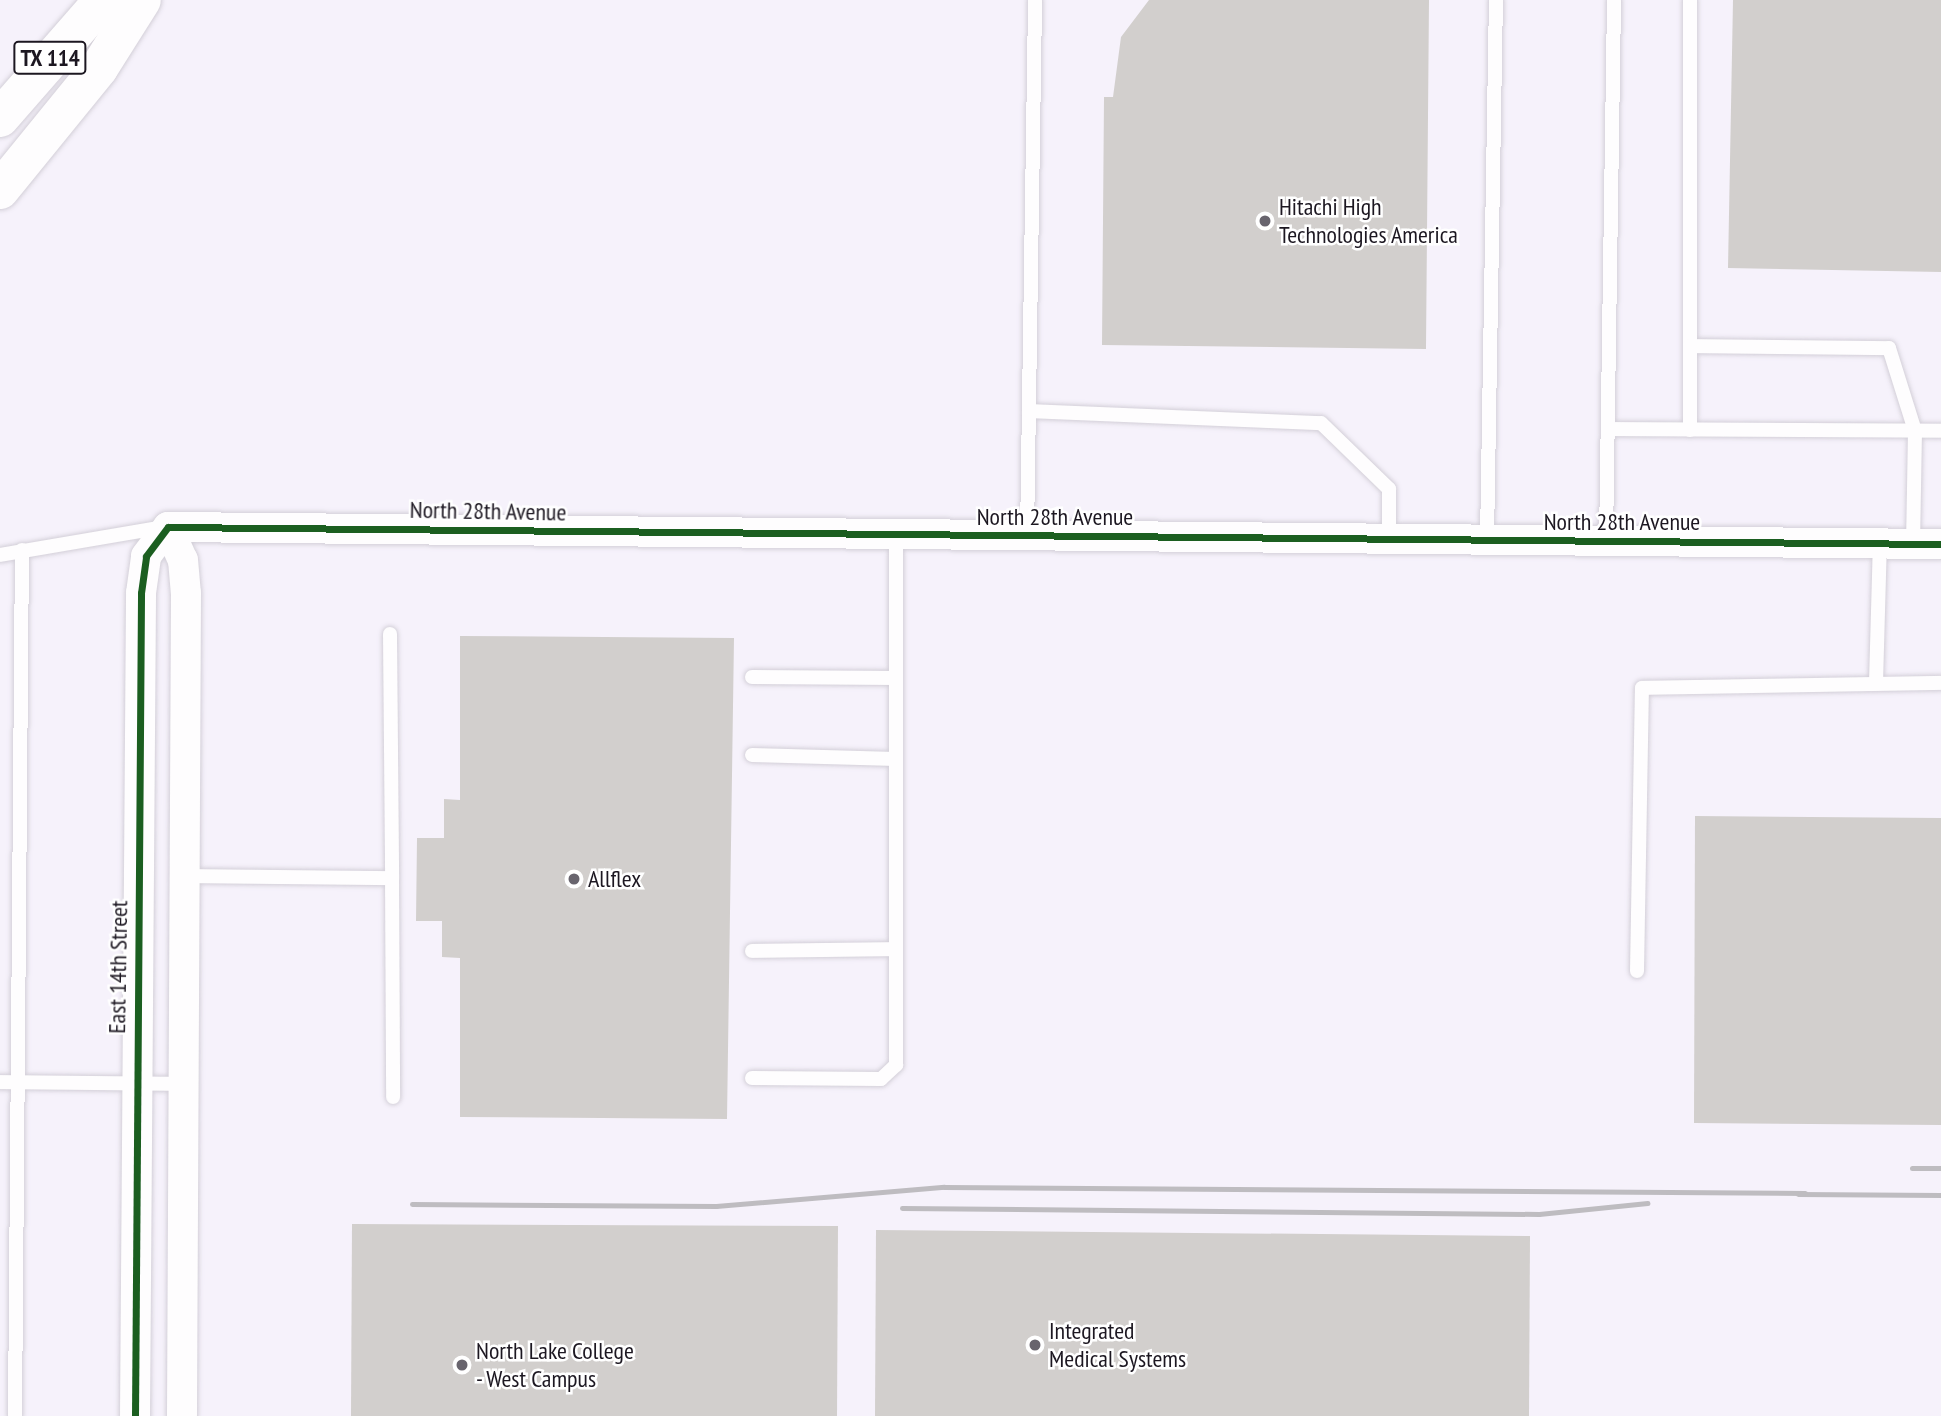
<!DOCTYPE html>
<html>
<head>
<meta charset="utf-8">
<style>
  body { margin:0 }
  #map { position:relative; width:1941px; height:1416px; overflow:hidden; background:#f6f2fb; font-family:"PT Sans Narrow",sans-serif }
  div>[style] { position:absolute }
  .building>* { inset:0; background:#d2cfcd }
  .roads { filter:drop-shadow(0 0 2px #d3cfd8) drop-shadow(0 0 2px #d3cfd8) }
  .service>* { height:14px; margin:-7px; padding:0 7px; transform-origin:7px; border-radius:7px; background:#fefdfe }
  .minor>* { height:30px; margin:-15px; padding:0 15px; transform-origin:15px; border-radius:15px; background:#fefdfe }
  .motorway>* { height:38px; margin:-19px; padding:0 19px; transform-origin:19px; border-radius:19px; background:#fefdfe }
  .rail>* { height:5px; margin:-2.5px; padding:0 2.5px; transform-origin:2.5px; border-radius:2.5px; background:#bebcc0 }
  .cycleway>* { height:7px; margin:-3.5px; padding:0 3.5px; transform-origin:3.5px; border-radius:3.5px; background:#1b5e20 }
  .dots>* { width:19px; height:19px; translate:-50% -50%; box-sizing:border-box; border:4px solid #fff; border-radius:50% }
  span { translate:-50% -50%; white-space:nowrap; text-align:center; line-height:1.15; -webkit-text-stroke:5px #fff; paint-order:stroke }
  .shield-label span { padding:2px 5px; background:#fff; border:2px solid; border-radius:5px; -webkit-text-stroke-width:0 }
  .shield-label { font-size:23px; color:#1c1721; font-weight:700 }
  .poi-label { font-size:24px; color:#1c1721 }
  .left { translate:0 -50%; text-align:left }
  .street-label { font-size:24px; color:#1c1721 }
</style>
</head>
<body>
<div id="map">
  <div class="building">
    <div style="clip-path:polygon(1149px 0,1429px 0,1426px 349px,1102px 345px,1104px 97px,1113px 97px,1121px 37px)"></div>
    <div style="clip-path:polygon(1733px 0,1941px 0,1941px 272px,1728px 268px)"></div>
    <div style="clip-path:polygon(460px 636px,734px 638px,727px 1119px,460px 1117px,460px 958px,442px 957px,442px 921px,416px 921px,417px 838px,444px 838px,444px 799px,460px 800px)"></div>
    <div style="clip-path:polygon(1695px 816px,1941px 818px,1941px 1125px,1694px 1123px)"></div>
    <div style="clip-path:polygon(352px 1224px,838px 1226px,837px 1416px,351px 1416px)"></div>
    <div style="clip-path:polygon(876px 1230px,1530px 1236px,1529px 1416px,875px 1416px)"></div>
  </div>
  <div class="roads">
    <div class="service">
      <div style="left:1690px;top:0;width:430px;rotate:90deg"></div>
      <div style="left:1690px;top:346px;width:199px;rotate:0.6deg"></div>
      <div style="left:1889px;top:348px;width:87px;rotate:72.6deg"></div>
      <div style="left:1915px;top:431px;width:113px;rotate:91deg"></div>
      <div style="left:1029px;top:411px;width:292px;rotate:2.4deg"></div>
      <div style="left:1321px;top:423px;width:95px;rotate:44.1deg"></div>
      <div style="left:1389px;top:489px;width:50px;rotate:90deg"></div>
      <div style="left:1608px;top:429px;width:333px;rotate:0.3deg"></div>
      <div style="left:1027px;top:536px;width:536px;rotate:-89.14deg"></div>
      <div style="left:1487px;top:540px;width:540px;rotate:-89.05deg"></div>
      <div style="left:1606px;top:541px;width:541px;rotate:-89.15deg"></div>
      <div style="left:0;top:555px;width:166px;rotate:-9.7deg"></div>
      <div style="left:390px;top:634px;width:244px;rotate:89.5deg"></div>
      <div style="left:752px;top:677px;width:144px;rotate:0.4deg"></div>
      <div style="left:1876px;top:683px;width:140px;rotate:-88.4deg"></div>
      <div style="left:752px;top:755px;width:144px;rotate:1.6deg"></div>
      <div style="left:187px;top:876px;width:205px;rotate:0.6deg"></div>
      <div style="left:392px;top:878px;width:219px;rotate:89.7deg"></div>
      <div style="left:752px;top:951px;width:144px;rotate:-0.8deg"></div>
      <div style="left:1637px;top:971px;width:283px;rotate:-89deg"></div>
      <div style="left:1642px;top:688px;width:299px;rotate:-1deg"></div>
      <div style="left:752px;top:1078px;width:129px;rotate:0.4deg"></div>
      <div style="left:881px;top:1079px;width:21px;rotate:-43deg"></div>
      <div style="left:896px;top:1065px;width:530px;rotate:-90deg"></div>
      <div style="left:0;top:1082px;width:186px;rotate:0.6deg"></div>
      <div style="left:15px;top:1416px;width:866px;rotate:-89.54deg"></div>
    </div>
    <div class="minor">
      <div style="left:168px;top:527px;width:1773px;rotate:0.55deg"></div>
      <div style="left:168px;top:527px;width:36px;rotate:66deg"></div>
      <div style="left:183px;top:560px;width:33px;rotate:85deg"></div>
      <div style="left:186px;top:593px;width:823px;rotate:90.28deg"></div>
      <div style="left:135px;top:1416px;width:823px;rotate:-89.58deg"></div>
      <div style="left:141px;top:593px;width:37px;rotate:-82deg"></div>
      <div style="left:146px;top:556px;width:36px;rotate:-53deg"></div>
    </div>
    <div class="motorway">
      <div style="left:0;top:118px;width:157px;rotate:-48.9deg"></div>
      <div style="left:0;top:190px;width:157px;rotate:-50.9deg"></div>
      <div style="left:99px;top:68px;width:80px;rotate:-57.7deg"></div>
    </div>
  </div>
  <div class="rail">
    <div style="left:1912px;top:1168px;width:29px"></div>
    <div style="left:1798px;top:1194px;width:143px;rotate:0.4deg"></div>
    <div style="left:412px;top:1204px;width:304px;rotate:0.4deg"></div>
    <div style="left:716px;top:1206px;width:229px;rotate:-4.8deg"></div>
    <div style="left:944px;top:1187px;width:861px;rotate:0.4deg"></div>
    <div style="left:902px;top:1208px;width:637px;rotate:0.54deg"></div>
    <div style="left:1539px;top:1214px;width:109px;rotate:-5.8deg"></div>
  </div>
  <div class="cycleway">
    <div style="left:135px;top:1416px;width:823px;rotate:-89.58deg"></div>
    <div style="left:141px;top:593px;width:37px;rotate:-82deg"></div>
    <div style="left:146px;top:556px;width:36px;rotate:-53deg"></div>
    <div style="left:168px;top:527px;width:1773px;rotate:0.55deg"></div>
  </div>
  <div class="dots">
    <div style="left:1265px;top:221px;background:#68646d"></div>
    <div style="left:574px;top:879px;background:#68646d"></div>
    <div style="left:1035px;top:1345px;background:#68646d"></div>
    <div style="left:462px;top:1365px;background:#68646d"></div>
  </div>
  <div class="shield-label">
    <span style="left:50px;top:58px">TX 114</span>
  </div>
  <div class="poi-label">
    <span class="left" style="left:1279px;top:221px">Hitachi High<br>Technologies America</span>
    <span class="left" style="left:588px;top:879px">Allflex</span>
    <span class="left" style="left:1049px;top:1345px">Integrated<br>Medical Systems</span>
    <span class="left" style="left:476px;top:1365px">North Lake College<br>- West Campus</span>
  </div>
  <div class="street-label">
    <span style="left:488px;top:511px;rotate:1deg">North 28th Avenue</span>
    <span style="left:1055px;top:517px">North 28th Avenue</span>
    <span style="left:1622px;top:522px">North 28th Avenue</span>
    <span style="left:118px;top:967px;rotate:-89deg">East 14th Street</span>
  </div>
</div>
</body>
</html>
